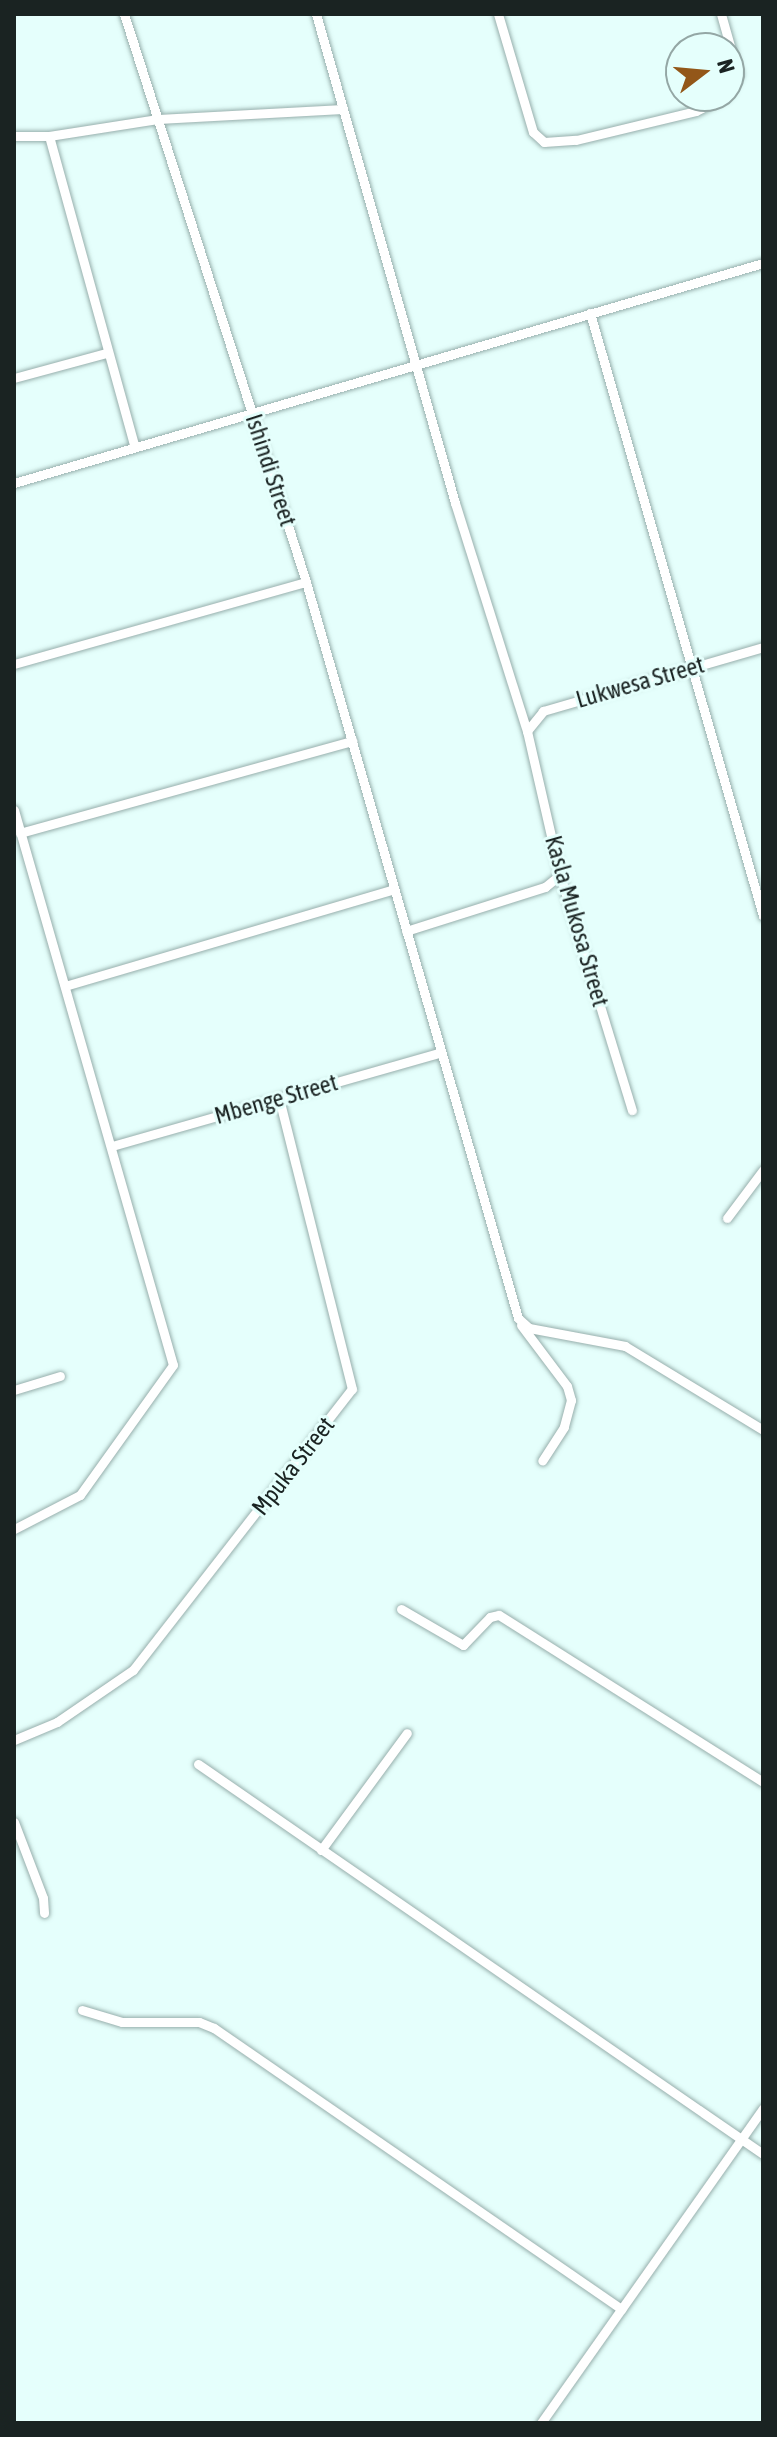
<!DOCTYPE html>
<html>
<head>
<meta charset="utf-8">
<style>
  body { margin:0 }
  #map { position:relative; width:777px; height:2437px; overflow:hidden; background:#e5fffc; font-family:"Asap Condensed",sans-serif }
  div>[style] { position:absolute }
  .roads { filter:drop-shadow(0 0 2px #97afac) drop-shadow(0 0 2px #97afac) }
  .minor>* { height:9px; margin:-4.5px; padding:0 4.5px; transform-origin:4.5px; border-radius:4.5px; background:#fff }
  span { translate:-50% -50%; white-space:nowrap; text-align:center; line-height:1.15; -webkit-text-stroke:6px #e5fffc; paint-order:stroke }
  .street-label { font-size:24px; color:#1a2322 }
  .frame { position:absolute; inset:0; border:16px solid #1a2322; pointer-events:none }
  .north { position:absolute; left:665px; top:32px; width:80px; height:80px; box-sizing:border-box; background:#e5fffc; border:2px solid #94a7a5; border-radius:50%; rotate:74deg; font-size:22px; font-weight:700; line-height:32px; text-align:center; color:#1a2322 }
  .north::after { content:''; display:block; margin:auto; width:28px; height:36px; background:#935719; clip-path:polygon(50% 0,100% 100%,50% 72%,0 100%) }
</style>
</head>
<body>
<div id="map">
  <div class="roads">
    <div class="minor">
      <div style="left:124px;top:14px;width:596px;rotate:72.23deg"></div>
      <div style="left:306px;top:582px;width:766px;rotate:73.93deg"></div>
      <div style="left:518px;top:1318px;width:15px;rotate:42deg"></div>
      <div style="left:529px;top:1328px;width:98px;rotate:10.6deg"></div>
      <div style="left:625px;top:1346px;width:162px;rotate:31.3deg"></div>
      <div style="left:316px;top:14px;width:508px;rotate:74.13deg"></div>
      <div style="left:455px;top:503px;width:239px;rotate:72.5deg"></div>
      <div style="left:527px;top:731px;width:148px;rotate:77.1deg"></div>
      <div style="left:560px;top:875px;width:246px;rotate:73deg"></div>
      <div style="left:498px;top:14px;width:123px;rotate:73.5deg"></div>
      <div style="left:533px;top:132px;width:15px;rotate:42deg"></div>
      <div style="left:544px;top:142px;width:32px;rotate:-4deg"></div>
      <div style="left:576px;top:140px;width:123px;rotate:-13.6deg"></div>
      <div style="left:696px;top:111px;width:33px;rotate:-27deg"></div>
      <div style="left:721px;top:14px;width:62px;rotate:74.2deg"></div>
      <div style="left:738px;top:74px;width:20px;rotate:117deg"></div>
      <div style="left:14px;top:136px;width:35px"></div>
      <div style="left:49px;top:136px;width:320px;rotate:74.6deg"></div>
      <div style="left:49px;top:136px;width:110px;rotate:-8.9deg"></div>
      <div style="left:158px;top:119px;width:185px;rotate:-3.1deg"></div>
      <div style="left:590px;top:313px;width:627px;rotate:73.99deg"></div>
      <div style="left:14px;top:378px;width:95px;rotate:-15.2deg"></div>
      <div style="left:14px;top:483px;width:781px;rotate:-16.37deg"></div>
      <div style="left:14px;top:664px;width:303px;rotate:-15.7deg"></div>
      <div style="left:527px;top:731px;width:26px;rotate:-51deg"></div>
      <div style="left:543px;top:711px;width:229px;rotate:-16.2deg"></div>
      <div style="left:14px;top:810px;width:577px;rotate:74.01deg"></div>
      <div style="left:173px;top:1365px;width:160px;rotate:125.6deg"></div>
      <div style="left:80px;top:1495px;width:74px;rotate:152.7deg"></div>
      <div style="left:20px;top:833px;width:345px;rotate:-15.5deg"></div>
      <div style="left:406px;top:931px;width:146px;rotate:-17.6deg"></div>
      <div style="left:545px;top:887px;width:19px;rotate:-39deg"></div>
      <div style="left:65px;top:986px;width:343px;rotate:-16.4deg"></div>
      <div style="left:112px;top:1146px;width:342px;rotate:-15.9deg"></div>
      <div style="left:727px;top:1218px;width:60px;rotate:-53.1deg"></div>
      <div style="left:521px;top:1325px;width:76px;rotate:53deg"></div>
      <div style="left:567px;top:1386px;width:15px;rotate:74deg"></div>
      <div style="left:571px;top:1400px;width:28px;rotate:105deg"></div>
      <div style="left:564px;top:1427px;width:40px;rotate:122.9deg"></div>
      <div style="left:14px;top:1390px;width:48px;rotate:-16.9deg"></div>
      <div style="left:401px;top:1609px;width:72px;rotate:30.1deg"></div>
      <div style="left:463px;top:1645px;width:39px;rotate:-46deg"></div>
      <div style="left:490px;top:1617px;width:9px;rotate:-13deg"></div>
      <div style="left:499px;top:1615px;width:312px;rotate:32.3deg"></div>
      <div style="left:14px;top:1740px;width:47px;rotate:-22.7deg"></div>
      <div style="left:57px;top:1722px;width:92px;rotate:-34.4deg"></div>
      <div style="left:133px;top:1670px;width:356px;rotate:-52.1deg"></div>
      <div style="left:352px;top:1389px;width:300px;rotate:-104.1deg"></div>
      <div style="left:198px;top:1764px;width:687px;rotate:34.62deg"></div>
      <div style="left:14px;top:1822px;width:81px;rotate:69.1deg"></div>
      <div style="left:43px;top:1898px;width:15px;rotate:86deg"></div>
      <div style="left:321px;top:1850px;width:145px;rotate:-53.7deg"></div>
      <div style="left:82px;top:2010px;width:42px;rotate:16.7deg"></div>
      <div style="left:122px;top:2022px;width:77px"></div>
      <div style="left:199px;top:2022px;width:16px;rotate:22deg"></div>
      <div style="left:214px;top:2028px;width:495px;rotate:34.6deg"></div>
      <div style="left:541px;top:2423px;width:385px;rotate:-54.8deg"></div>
    </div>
  </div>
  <div class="street-label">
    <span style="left:271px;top:470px;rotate:72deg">Ishindi Street</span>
    <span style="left:640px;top:682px;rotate:-16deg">Lukwesa Street</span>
    <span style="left:577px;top:921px;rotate:74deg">Kasla Mukosa Street</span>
    <span style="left:276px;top:1099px;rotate:-16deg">Mbenge Street</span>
    <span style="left:293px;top:1466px;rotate:-52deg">Mpuka Street</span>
  </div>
  <div class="frame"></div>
  <div class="north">N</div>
</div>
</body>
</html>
